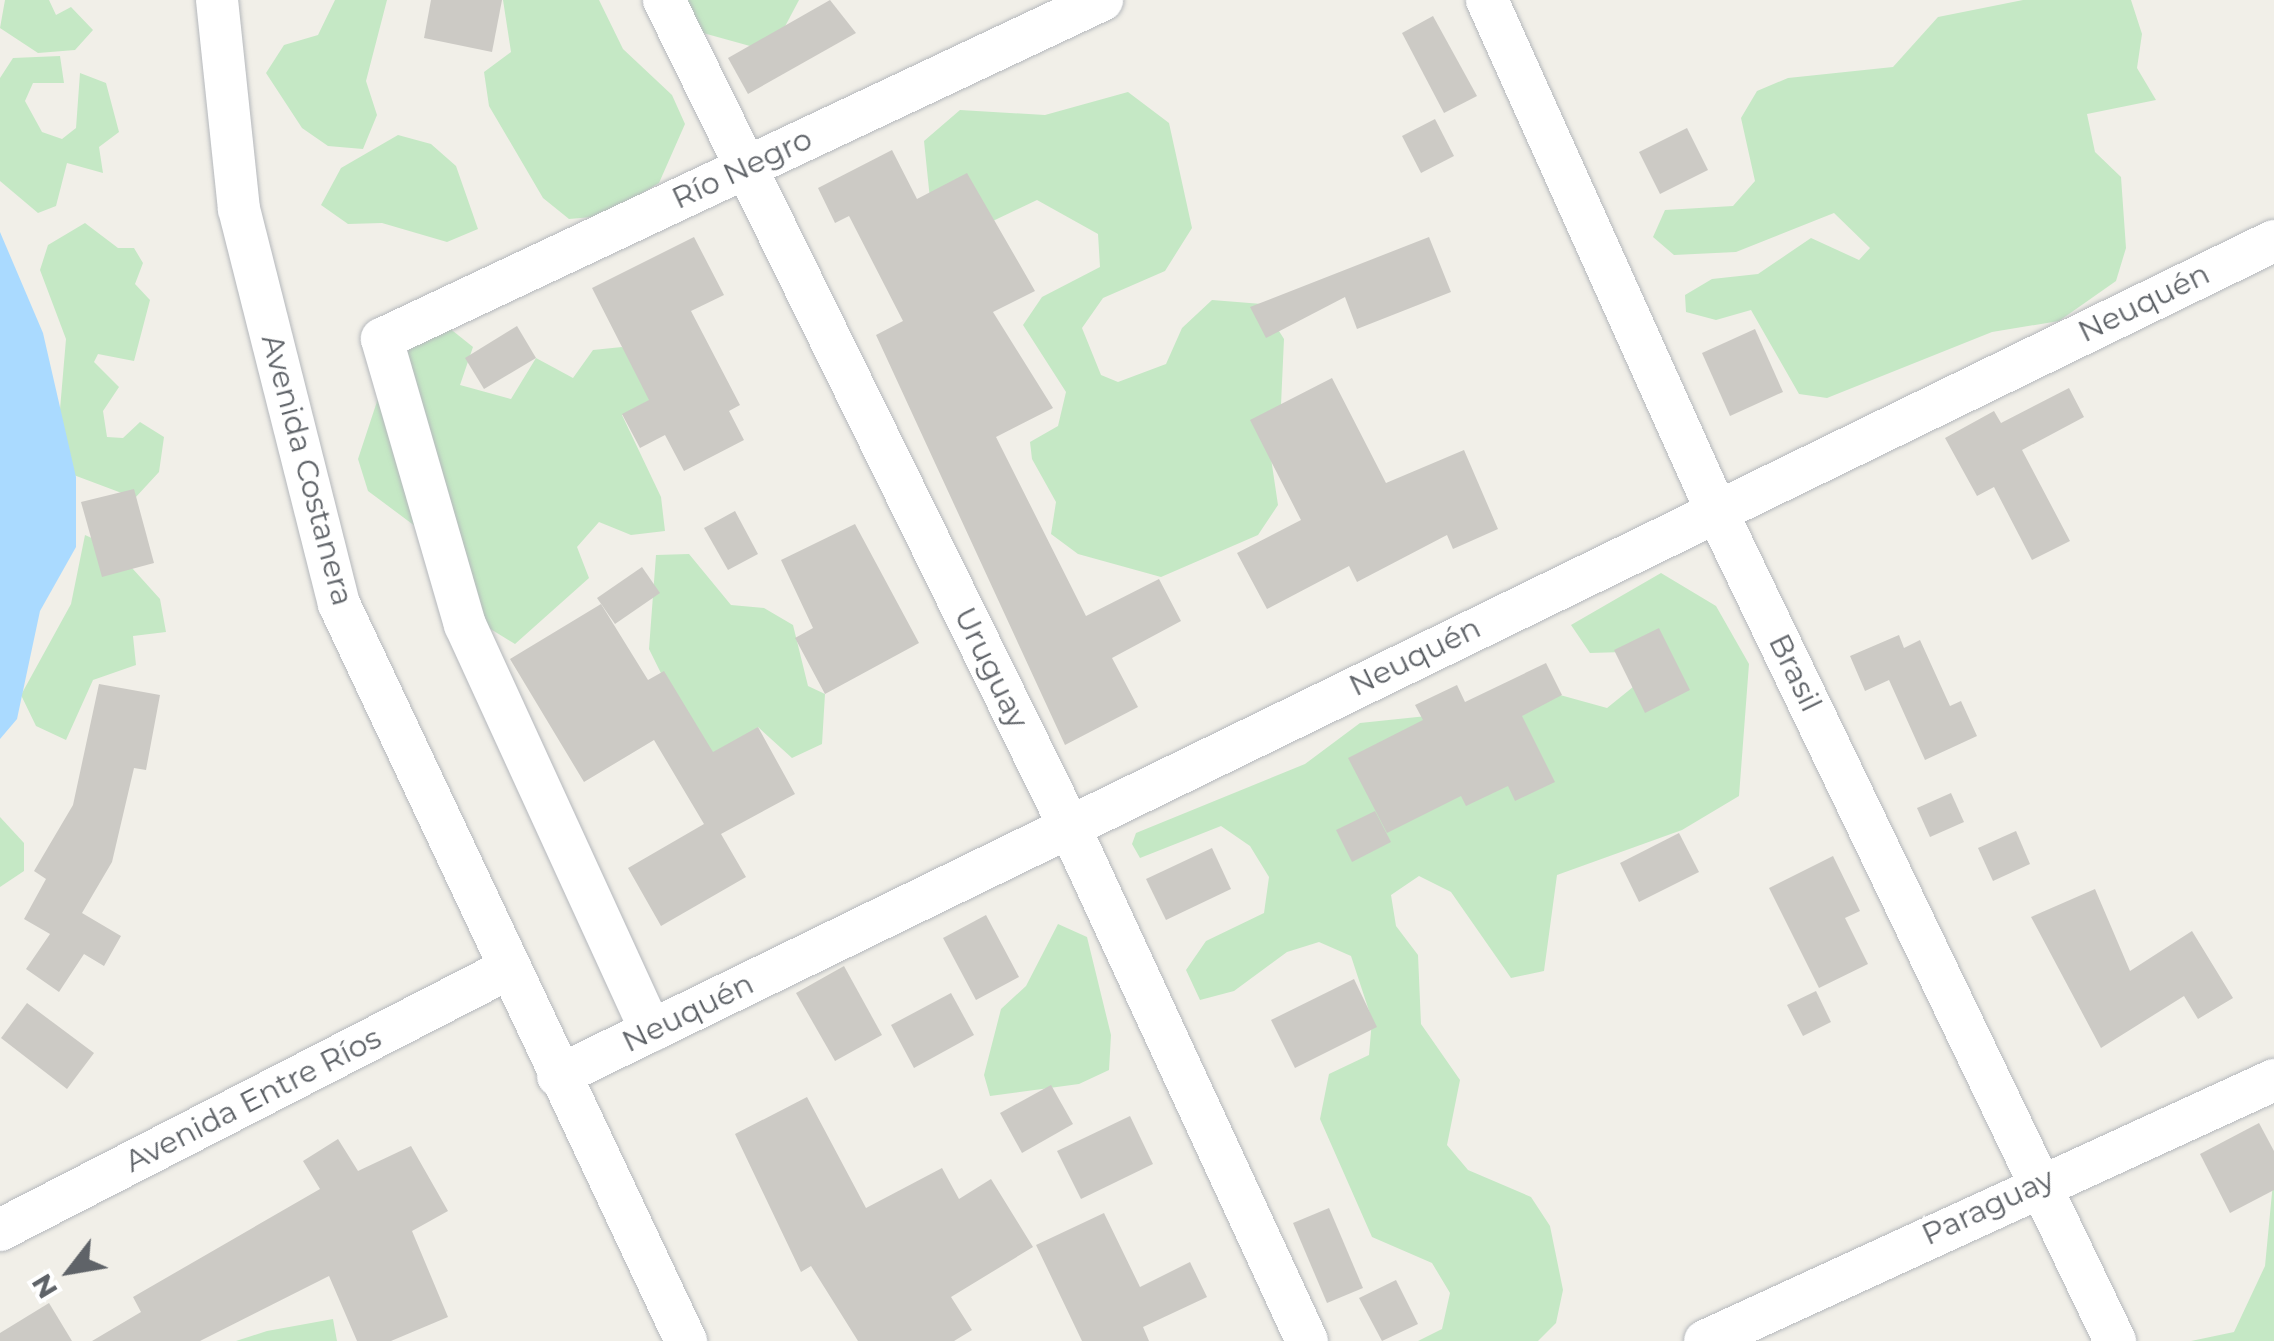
<!DOCTYPE html>
<html>
<head>
<meta charset="utf-8">
<style>
  body { margin:0 }
  #map { position:relative; width:2274px; height:1341px; overflow:hidden; background:#f1efe8; font-family:Montserrat,sans-serif }
  div>[style] { position:absolute }
  .green>* { inset:0; background:#c5e8c5 }
  .water>* { inset:0; background:#aadaff }
  .building>* { inset:0; background:#cccac5 }
  .roads { filter:drop-shadow(0 0 2px #b5b8bc) drop-shadow(0 0 2px #b5b8bc) }
  .minor>* { height:42px; margin:-21px; padding:0 21px; transform-origin:21px; border-radius:21px; background:#fff }
  span { translate:-50% -50%; white-space:nowrap; text-align:center; line-height:1.15; -webkit-text-stroke:8px #fff; paint-order:stroke }
  .street-label { font-size:30px; color:#5f6368 }
  .north { position:absolute; left:20px; top:1221px; width:100px; height:100px; -webkit-text-stroke:8px #fff; paint-order:stroke; rotate:239deg; font-size:28px; font-weight:700; line-height:40px; text-align:center; color:#5f6368 }
  .north::after { content:''; display:block; margin:auto; width:35px; height:45px; background:#5f6368; clip-path:polygon(50% 0,100% 100%,50% 72%,0 100%) }
</style>
</head>
<body>
<div id="map">
  <div class="green">
    <div style="clip-path:polygon(5px 0,49px 0,56px 15px,71px 7px,93px 30px,75px 50px,38px 53px,0 28px)"></div>
    <div style="clip-path:polygon(335px 0,387px 0,366px 81px,377px 115px,363px 149px,328px 146px,302px 128px,266px 73px,284px 45px,318px 35px)"></div>
    <div style="clip-path:polygon(503px 0,599px 0,623px 49px,672px 95px,685px 124px,659px 183px,604px 216px,569px 219px,543px 198px,489px 106px,484px 72px,511px 52px)"></div>
    <div style="clip-path:polygon(672px 0,799px 0,781px 34px,750px 46px,685px 28px)"></div>
    <div style="clip-path:polygon(2023px 0,2131px 0,2142px 34px,2137px 68px,2156px 100px,2087px 114px,2095px 152px,2121px 177px,2126px 248px,2116px 281px,2059px 321px,1992px 332px,1827px 398px,1799px 394px,1751px 310px,1716px 320px,1686px 312px,1685px 295px,1712px 279px,1758px 274px,1811px 238px,1859px 260px,1870px 248px,1834px 213px,1736px 252px,1674px 255px,1653px 237px,1665px 210px,1733px 206px,1755px 181px,1741px 118px,1757px 91px,1788px 78px,1893px 67px,1938px 17px)"></div>
    <div style="clip-path:polygon(60px 56px,64px 83px,33px 83px,25px 101px,42px 132px,62px 139px,76px 128px,80px 73px,106px 83px,119px 132px,99px 147px,103px 173px,67px 163px,56px 206px,38px 213px,0 181px,0 78px,13px 58px)"></div>
    <div style="clip-path:polygon(1128px 92px,1169px 123px,1192px 228px,1165px 271px,1103px 298px,1082px 328px,1101px 375px,1118px 382px,1166px 364px,1182px 328px,1212px 300px,1262px 304px,1284px 339px,1281px 405px,1268px 438px,1278px 505px,1258px 535px,1161px 577px,1078px 554px,1051px 534px,1056px 502px,1032px 459px,1030px 442px,1058px 426px,1066px 392px,1023px 325px,1042px 297px,1100px 267px,1098px 234px,1037px 200px,976px 229px,931px 209px,924px 141px,960px 110px,1045px 115px)"></div>
    <div style="clip-path:polygon(398px 135px,431px 144px,456px 166px,478px 229px,447px 242px,382px 223px,348px 224px,321px 205px,341px 168px)"></div>
    <div style="clip-path:polygon(85px 223px,118px 248px,134px 248px,143px 263px,135px 284px,150px 300px,134px 361px,98px 354px,94px 362px,119px 387px,103px 411px,107px 437px,123px 438px,140px 422px,164px 437px,159px 472px,135px 498px,55px 468px,66px 339px,40px 270px,48px 245px)"></div>
    <div style="clip-path:polygon(448px 327px,473px 347px,460px 385px,511px 399px,536px 358px,573px 378px,593px 350px,622px 347px,669px 390px,622px 415px,661px 497px,665px 531px,631px 535px,599px 522px,577px 547px,589px 578px,515px 644px,484px 625px,423px 532px,368px 491px,358px 459px,391px 359px)"></div>
    <div style="clip-path:polygon(85px 535px,114px 548px,160px 599px,166px 632px,133px 636px,136px 665px,93px 680px,66px 740px,36px 726px,21px 695px,71px 604px)"></div>
    <div style="clip-path:polygon(689px 554px,731px 605px,764px 608px,793px 625px,808px 686px,825px 694px,822px 744px,792px 758px,758px 727px,731px 758px,699px 750px,649px 649px,656px 555px)"></div>
    <div style="clip-path:polygon(1661px 573px,1716px 606px,1749px 664px,1739px 796px,1682px 830px,1557px 875px,1544px 971px,1511px 978px,1451px 892px,1419px 876px,1391px 895px,1396px 926px,1418px 955px,1421px 1024px,1460px 1080px,1447px 1145px,1468px 1170px,1531px 1197px,1550px 1226px,1563px 1290px,1556px 1323px,1538px 1341px,1418px 1341px,1442px 1329px,1450px 1293px,1432px 1263px,1372px 1237px,1320px 1119px,1329px 1074px,1369px 1055px,1372px 1020px,1351px 956px,1319px 942px,1287px 952px,1234px 991px,1200px 1000px,1186px 970px,1206px 941px,1264px 913px,1269px 877px,1250px 846px,1221px 826px,1140px 858px,1132px 844px,1136px 833px,1305px 764px,1360px 723px,1427px 716px,1496px 731px,1542px 690px,1607px 708px,1633px 687px,1624px 652px,1590px 653px,1571px 625px)"></div>
    <div style="clip-path:polygon(0 817px,24px 843px,24px 871px,0 887px)"></div>
    <div style="clip-path:polygon(1058px 924px,1087px 937px,1111px 1035px,1109px 1070px,1079px 1084px,990px 1096px,984px 1075px,1001px 1009px,1026px 986px)"></div>
    <div style="clip-path:polygon(2274px 1172px,2274px 1341px,2191px 1341px,2234px 1332px,2265px 1266px)"></div>
    <div style="clip-path:polygon(333px 1319px,337px 1341px,236px 1341px,267px 1331px)"></div>
  </div>
  <div class="water">
    <div style="clip-path:polygon(0 232px,43px 333px,76px 477px,76px 547px,40px 611px,17px 719px,0 739px)"></div>
  </div>
  <div class="building">
    <div style="clip-path:polygon(431px 0,502px 0,492px 52px,424px 38px)"></div>
    <div style="clip-path:polygon(830px 0,856px 33px,748px 94px,728px 58px)"></div>
    <div style="clip-path:polygon(1433px 16px,1477px 96px,1444px 113px,1402px 33px)"></div>
    <div style="clip-path:polygon(1435px 119px,1454px 156px,1421px 173px,1402px 136px)"></div>
    <div style="clip-path:polygon(1687px 128px,1708px 170px,1660px 194px,1639px 152px)"></div>
    <div style="clip-path:polygon(892px 150px,917px 199px,967px 173px,1035px 291px,993px 312px,1053px 408px,996px 437px,1086px 616px,1159px 579px,1181px 621px,1112px 658px,1138px 707px,1065px 745px,876px 335px,903px 321px,849px 216px,835px 223px,818px 188px)"></div>
    <div style="clip-path:polygon(694px 237px,724px 295px,691px 311px,740px 405px,729px 411px,744px 440px,684px 471px,665px 435px,640px 448px,622px 414px,649px 400px,592px 288px)"></div>
    <div style="clip-path:polygon(1429px 237px,1451px 292px,1357px 329px,1345px 297px,1266px 338px,1250px 307px)"></div>
    <div style="clip-path:polygon(517px 326px,536px 358px,484px 389px,465px 358px)"></div>
    <div style="clip-path:polygon(1755px 329px,1783px 392px,1730px 416px,1702px 353px)"></div>
    <div style="clip-path:polygon(1332px 378px,1386px 483px,1464px 450px,1498px 529px,1453px 549px,1447px 535px,1357px 582px,1349px 566px,1267px 609px,1237px 553px,1301px 520px,1250px 420px)"></div>
    <div style="clip-path:polygon(2069px 388px,2084px 417px,2022px 450px,2070px 541px,2032px 560px,1994px 487px,1977px 496px,1945px 438px,1994px 411px,2001px 423px)"></div>
    <div style="clip-path:polygon(134px 489px,154px 563px,102px 577px,81px 502px)"></div>
    <div style="clip-path:polygon(735px 511px,758px 554px,728px 570px,704px 528px)"></div>
    <div style="clip-path:polygon(855px 524px,919px 643px,825px 694px,795px 638px,813px 628px,781px 560px)"></div>
    <div style="clip-path:polygon(642px 567px,660px 593px,615px 624px,597px 598px)"></div>
    <div style="clip-path:polygon(601px 604px,648px 680px,664px 671px,713px 752px,758px 727px,795px 794px,721px 834px,746px 877px,661px 926px,628px 868px,704px 824px,654px 740px,584px 782px,510px 659px)"></div>
    <div style="clip-path:polygon(1659px 628px,1690px 690px,1645px 713px,1614px 650px)"></div>
    <div style="clip-path:polygon(1899px 635px,1904px 648px,1920px 640px,1950px 706px,1961px 701px,1977px 736px,1925px 760px,1889px 680px,1865px 691px,1850px 656px)"></div>
    <div style="clip-path:polygon(1546px 663px,1562px 695px,1522px 716px,1555px 782px,1515px 801px,1508px 786px,1466px 806px,1461px 796px,1387px 833px,1348px 758px,1423px 720px,1415px 705px,1457px 685px,1465px 702px)"></div>
    <div style="clip-path:polygon(99px 684px,160px 695px,146px 770px,134px 768px,112px 862px,82px 913px,121px 936px,104px 966px,84px 954px,59px 992px,26px 969px,50px 934px,24px 919px,46px 879px,34px 871px,73px 805px)"></div>
    <div style="clip-path:polygon(1951px 793px,1964px 822px,1930px 837px,1917px 808px)"></div>
    <div style="clip-path:polygon(1375px 811px,1391px 842px,1352px 862px,1336px 830px)"></div>
    <div style="clip-path:polygon(2016px 831px,2030px 864px,1993px 881px,1978px 848px)"></div>
    <div style="clip-path:polygon(1679px 833px,1699px 872px,1639px 902px,1620px 863px)"></div>
    <div style="clip-path:polygon(1212px 848px,1231px 889px,1166px 920px,1146px 879px)"></div>
    <div style="clip-path:polygon(1833px 856px,1860px 911px,1845px 918px,1868px 964px,1819px 988px,1769px 888px)"></div>
    <div style="clip-path:polygon(2095px 889px,2130px 971px,2192px 931px,2233px 998px,2198px 1019px,2184px 996px,2101px 1048px,2031px 917px)"></div>
    <div style="clip-path:polygon(986px 915px,1019px 977px,976px 1000px,943px 938px)"></div>
    <div style="clip-path:polygon(844px 966px,882px 1035px,835px 1061px,796px 993px)"></div>
    <div style="clip-path:polygon(1354px 979px,1377px 1027px,1295px 1068px,1271px 1020px)"></div>
    <div style="clip-path:polygon(1816px 991px,1831px 1022px,1803px 1036px,1787px 1005px)"></div>
    <div style="clip-path:polygon(951px 993px,974px 1035px,914px 1068px,891px 1025px)"></div>
    <div style="clip-path:polygon(27px 1003px,94px 1053px,67px 1089px,1px 1038px)"></div>
    <div style="clip-path:polygon(1051px 1085px,1073px 1124px,1022px 1153px,1000px 1113px)"></div>
    <div style="clip-path:polygon(807px 1097px,866px 1208px,942px 1168px,959px 1199px,991px 1179px,1033px 1247px,951px 1297px,972px 1330px,954px 1341px,858px 1341px,811px 1266px,801px 1272px,735px 1134px)"></div>
    <div style="clip-path:polygon(1130px 1116px,1153px 1164px,1081px 1199px,1057px 1151px)"></div>
    <div style="clip-path:polygon(2259px 1123px,2274px 1151px,2274px 1190px,2230px 1213px,2200px 1154px)"></div>
    <div style="clip-path:polygon(338px 1139px,358px 1171px,411px 1146px,448px 1211px,412px 1231px,448px 1317px,391px 1341px,357px 1341px,329px 1276px,200px 1341px,92px 1341px,141px 1312px,133px 1297px,320px 1189px,303px 1161px)"></div>
    <div style="clip-path:polygon(1329px 1208px,1363px 1288px,1327px 1303px,1293px 1223px)"></div>
    <div style="clip-path:polygon(1104px 1213px,1140px 1287px,1190px 1262px,1207px 1297px,1143px 1327px,1149px 1341px,1082px 1341px,1036px 1245px)"></div>
    <div style="clip-path:polygon(1396px 1280px,1418px 1324px,1382px 1341px,1359px 1298px)"></div>
    <div style="clip-path:polygon(49px 1303px,72px 1341px,0 1341px,0 1333px)"></div>
  </div>
  <div class="roads">
    <div class="minor">
      <div style="left:217px;top:0;width:210px;rotate:84deg"></div>
      <div style="left:239px;top:209px;width:407px;rotate:75.8deg"></div>
      <div style="left:339px;top:604px;width:815px;rotate:64.79deg"></div>
      <div style="left:664px;top:0;width:920px;rotate:63.88deg"></div>
      <div style="left:1069px;top:826px;width:567px;rotate:65.2deg"></div>
      <div style="left:1487px;top:0;width:559px;rotate:65.82deg"></div>
      <div style="left:1716px;top:510px;width:922px;rotate:64.35deg"></div>
      <div style="left:651px;top:1031px;width:447px;rotate:-114.6deg"></div>
      <div style="left:465px;top:625px;width:298px;rotate:-106.2deg"></div>
      <div style="left:382px;top:339px;width:796px;rotate:-25.21deg"></div>
      <div style="left:558px;top:1076px;width:1908px;rotate:-25.95deg"></div>
      <div style="left:0;top:1230px;width:569px;rotate:-27.2deg"></div>
      <div style="left:1705px;top:1341px;width:626px;rotate:-24.64deg"></div>
    </div>
  </div>
  <div class="street-label">
    <span style="left:742px;top:169px;rotate:-25deg">Río Negro</span>
    <span style="left:2144px;top:303px;rotate:-26deg">Neuquén</span>
    <span style="left:307px;top:470px;rotate:75deg">Avenida Costanera</span>
    <span style="left:1415px;top:657px;rotate:-26deg">Neuquén</span>
    <span style="left:991px;top:668px;rotate:64deg">Uruguay</span>
    <span style="left:1795px;top:673px;rotate:64deg">Brasil</span>
    <span style="left:688px;top:1013px;rotate:-26deg">Neuquén</span>
    <span style="left:253px;top:1100px;rotate:-27deg">Avenida Entre Ríos</span>
    <span style="left:1988px;top:1207px;rotate:-25deg">Paraguay</span>
  </div>
  <div class="north">N</div>
</div>
</body>
</html>
